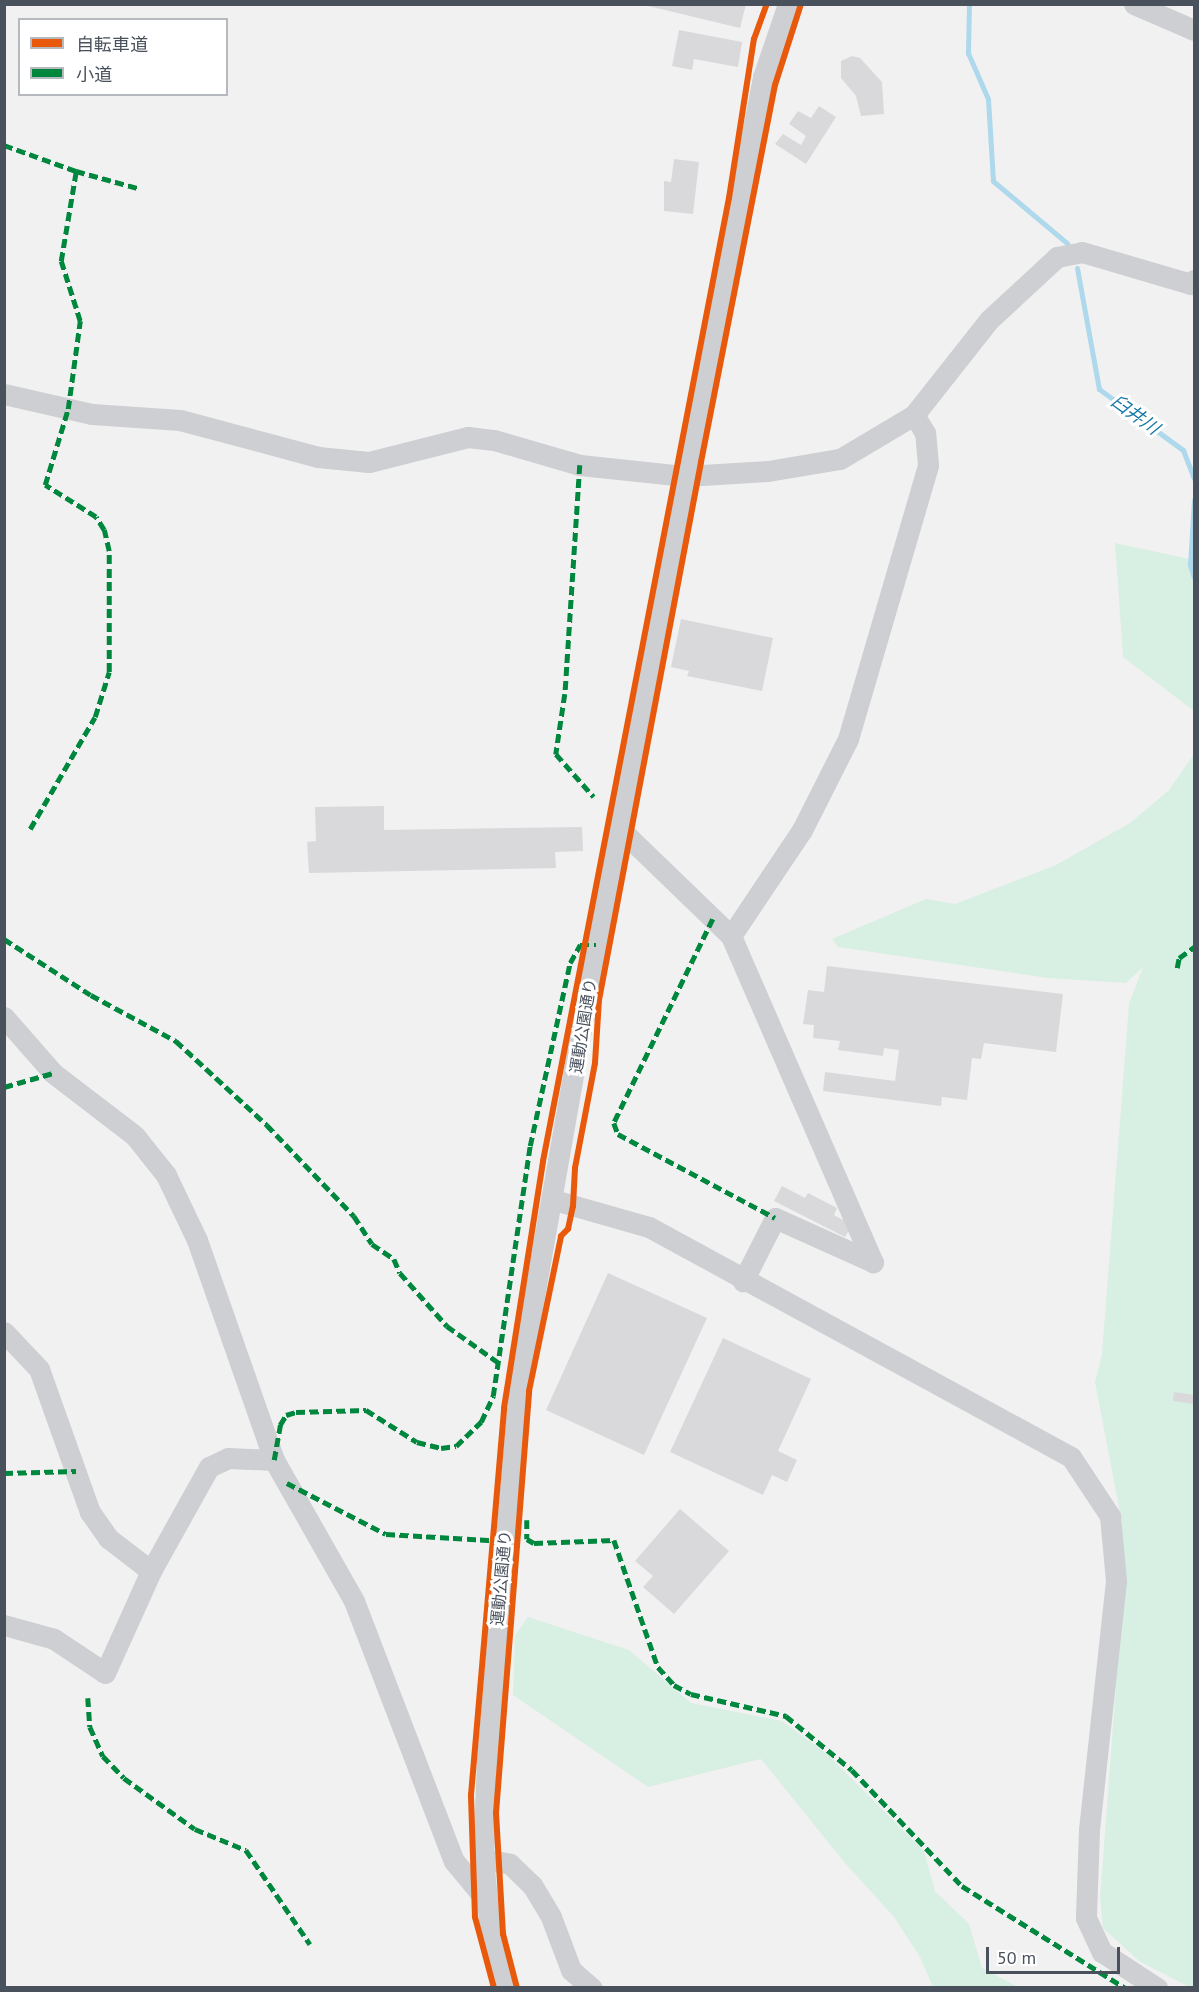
<!DOCTYPE html>
<html>
<head>
<meta charset="utf-8">
<style>
  body { margin:0 }
  #map { position:relative; width:1199px; height:1992px; overflow:hidden; background:#f2f1f1; font-family:"PT Sans","Noto Sans JP",sans-serif }
  div>[style] { position:absolute }
  .green>* { inset:0; background:#d8efe3 }
  .stream>* { height:5px; margin:-2.5px; padding:0 2.5px; transform-origin:2.5px; border-radius:2.5px; background:#aed8eb }
  .building>* { inset:0; background:#d9d9db }
  .minor>* { height:21px; margin:-10.5px; padding:0 10.5px; transform-origin:10.5px; border-radius:10.5px; background:#cdcfd2 }
  .quiet>* { height:4.5px; margin-top:-2.25px; transform-origin:0; background:repeating-linear-gradient(90deg,#00873e 0 9px,transparent 0 13.5px) }
  .cycleway>* { height:6px; margin:-3px; padding:0 3px; transform-origin:3px; border-radius:3px; background:#e8590c }
  span { translate:-50% -50%; white-space:nowrap; text-align:center; line-height:1.15; -webkit-text-stroke:6px #fff; paint-order:stroke }
  .street-label { font-size:16px; color:#49515d }
  .water-label { font-size:18px; color:#1478a5; font-style:italic }
  .frame { position:absolute; inset:0; border:6px solid #49515d; pointer-events:none }
  .legend { position:absolute; left:18px; top:18px; width:210px; height:78px; box-sizing:border-box; background:#fff; border:2px solid #b6b9be; margin:0; padding:8px 10px; list-style:none; font-size:18px; color:#49515d }
  .legend li { display:flex; align-items:center; gap:12px; height:30px }
  .legend b { width:30px; border:2px solid #b6b9be }
  .scale { position:absolute; left:986px; top:1947px; width:134px; height:27px; box-sizing:border-box; border:3px solid #49515d; border-top:0; padding-left:8px; font-size:18px; line-height:21px; white-space:nowrap; color:#49515d; -webkit-text-stroke:4px #fff; paint-order:stroke }
</style>
</head>
<body>
<div id="map">
  <div class="green">
    <div style="clip-path:polygon(1115px 543px,1194px 560px,1194px 711px,1123px 657px)"></div>
    <div style="clip-path:polygon(1194px 754px,1194px 1987px,1189px 1987px,1139px 1961px,1103px 1928px,1100px 1898px,1118px 1660px,1122px 1523px,1095px 1382px,1102px 1354px,1129px 1004px,1143px 967px,1126px 983px,1048px 978px,838px 947px,832px 939px,926px 899px,955px 904px,1056px 865px,1130px 823px,1169px 790px)"></div>
    <div style="clip-path:polygon(528px 1617px,629px 1650px,691px 1703px,782px 1721px,827px 1754px,924px 1851px,935px 1891px,969px 1924px,982px 1968px,1018px 1987px,933px 1987px,920px 1957px,894px 1917px,845px 1863px,761px 1759px,648px 1787px,513px 1695px,515px 1635px)"></div>
  </div>
  <div class="stream">
    <div style="left:969px;top:4px;width:49px;rotate:91.2deg"></div>
    <div style="left:968px;top:53px;width:50px;rotate:66.5deg"></div>
    <div style="left:988px;top:99px;width:82px;rotate:86.5deg"></div>
    <div style="left:993px;top:181px;width:97px;rotate:40deg"></div>
    <div style="left:1077px;top:268px;width:123px;rotate:79.7deg"></div>
    <div style="left:1099px;top:389px;width:104px;rotate:36deg"></div>
    <div style="left:1183px;top:450px;width:30px;rotate:69deg"></div>
    <div style="left:1194px;top:500px;width:65px;rotate:93.5deg"></div>
    <div style="left:1190px;top:565px;width:13px;rotate:72deg"></div>
  </div>
  <div class="building">
    <div style="clip-path:polygon(640px 4px,746px 4px,740px 28px)"></div>
    <div style="clip-path:polygon(679px 30px,742px 42px,738px 67px,694px 59px,692px 70px,672px 66px)"></div>
    <div style="clip-path:polygon(852px 56px,860px 58px,882px 82px,884px 114px,861px 116px,856px 96px,841px 78px,841px 61px)"></div>
    <div style="clip-path:polygon(819px 106px,836px 117px,806px 164px,775px 144px,783px 134px,801px 145px,806px 136px,789px 124px,798px 111px,811px 118px)"></div>
    <div style="clip-path:polygon(674px 159px,699px 162px,693px 214px,664px 211px,664px 181px,671px 182px)"></div>
    <div style="clip-path:polygon(681px 619px,773px 638px,762px 691px,687px 676px,689px 671px,671px 667px)"></div>
    <div style="clip-path:polygon(384px 806px,384px 830px,582px 827px,583px 851px,555px 852px,556px 868px,309px 873px,307px 842px,316px 841px,315px 807px)"></div>
    <div style="clip-path:polygon(827px 966px,1063px 994px,1056px 1052px,984px 1043px,981px 1059px,972px 1058px,967px 1100px,942px 1097px,941px 1106px,823px 1091px,825px 1072px,895px 1081px,899px 1050px,884px 1048px,883px 1056px,838px 1050px,840px 1041px,813px 1038px,814px 1025px,803px 1024px,808px 990px,824px 992px)"></div>
    <div style="clip-path:polygon(782px 1186px,805px 1198px,808px 1193px,837px 1208px,834px 1215px,852px 1225px,845px 1237px,774px 1201px)"></div>
    <div style="clip-path:polygon(608px 1273px,707px 1318px,644px 1455px,546px 1410px)"></div>
    <div style="clip-path:polygon(723px 1338px,811px 1379px,778px 1451px,797px 1460px,787px 1482px,772px 1475px,763px 1495px,670px 1452px)"></div>
    <div style="clip-path:polygon(1174px 1392px,1194px 1395px,1194px 1404px,1173px 1401px)"></div>
    <div style="clip-path:polygon(680px 1509px,729px 1551px,674px 1614px,643px 1587px,653px 1576px,635px 1561px)"></div>
  </div>
  <div class="minor">
    <div style="left:1134px;top:4px;width:65px;rotate:23.4deg"></div>
    <div style="left:4px;top:394px;width:90px;rotate:12.8deg"></div>
    <div style="left:92px;top:414px;width:88px;rotate:3.9deg"></div>
    <div style="left:180px;top:420px;width:143px;rotate:15deg"></div>
    <div style="left:318px;top:457px;width:51px;rotate:5.6deg"></div>
    <div style="left:369px;top:462px;width:102px;rotate:-14.2deg"></div>
    <div style="left:468px;top:437px;width:26px;rotate:7deg"></div>
    <div style="left:494px;top:440px;width:90px;rotate:16.2deg"></div>
    <div style="left:580px;top:465px;width:106px;rotate:6deg"></div>
    <div style="left:685px;top:476px;width:83px;rotate:-3.4deg"></div>
    <div style="left:768px;top:471px;width:73px;rotate:-9.5deg"></div>
    <div style="left:840px;top:459px;width:86px;rotate:-30.7deg"></div>
    <div style="left:914px;top:415px;width:121px;rotate:-51.7deg"></div>
    <div style="left:989px;top:320px;width:93px;rotate:-42.8deg"></div>
    <div style="left:1057px;top:257px;width:25px;rotate:-11deg"></div>
    <div style="left:1082px;top:252px;width:114px;rotate:16.4deg"></div>
    <div style="left:1191px;top:284px;width:5px;rotate:-53deg"></div>
    <div style="left:618px;top:827px;width:157px;rotate:44deg"></div>
    <div style="left:731px;top:936px;width:356px;rotate:66.5deg"></div>
    <div style="left:873px;top:1262px;width:107px;rotate:-155.8deg"></div>
    <div style="left:775px;top:1218px;width:71px;rotate:116.9deg"></div>
    <div style="left:731px;top:936px;width:128px;rotate:-56.2deg"></div>
    <div style="left:802px;top:830px;width:102px;rotate:-63.2deg"></div>
    <div style="left:848px;top:739px;width:285px;rotate:-73.7deg"></div>
    <div style="left:928px;top:465px;width:32px;rotate:-95deg"></div>
    <div style="left:925px;top:433px;width:21px;rotate:-121deg"></div>
    <div style="left:4px;top:1017px;width:74px;rotate:48.8deg"></div>
    <div style="left:53px;top:1073px;width:103px;rotate:37.5deg"></div>
    <div style="left:135px;top:1136px;width:50px;rotate:51.5deg"></div>
    <div style="left:166px;top:1175px;width:72px;rotate:64.5deg"></div>
    <div style="left:197px;top:1240px;width:233px;rotate:70.7deg"></div>
    <div style="left:274px;top:1460px;width:162px;rotate:60.4deg"></div>
    <div style="left:354px;top:1601px;width:279px;rotate:69deg"></div>
    <div style="left:454px;top:1861px;width:50px;rotate:50.6deg"></div>
    <div style="left:554px;top:1200px;width:99px;rotate:15.9deg"></div>
    <div style="left:649px;top:1227px;width:481px;rotate:28.6deg"></div>
    <div style="left:1071px;top:1457px;width:71px;rotate:56.5deg"></div>
    <div style="left:1110px;top:1516px;width:65px;rotate:84.7deg"></div>
    <div style="left:1116px;top:1581px;width:250px;rotate:96.2deg"></div>
    <div style="left:1089px;top:1830px;width:88px;rotate:92deg"></div>
    <div style="left:1086px;top:1918px;width:38px;rotate:65deg"></div>
    <div style="left:1102px;top:1952px;width:66px;rotate:33.2deg"></div>
    <div style="left:4px;top:1332px;width:51px;rotate:46.6deg"></div>
    <div style="left:39px;top:1369px;width:152px;rotate:70.4deg"></div>
    <div style="left:90px;top:1512px;width:32px;rotate:55deg"></div>
    <div style="left:108px;top:1538px;width:54px;rotate:37.5deg"></div>
    <div style="left:4px;top:1625px;width:52px;rotate:15.6deg"></div>
    <div style="left:54px;top:1639px;width:61px;rotate:33.7deg"></div>
    <div style="left:105px;top:1673px;width:112px;rotate:-65.7deg"></div>
    <div style="left:151px;top:1571px;width:119px;rotate:-60.9deg"></div>
    <div style="left:209px;top:1467px;width:21px;rotate:-25deg"></div>
    <div style="left:228px;top:1458px;width:46px;rotate:2.5deg"></div>
    <div style="left:483px;top:1859px;width:27px;rotate:10deg"></div>
    <div style="left:510px;top:1864px;width:30px;rotate:44deg"></div>
    <div style="left:532px;top:1885px;width:37px;rotate:59deg"></div>
    <div style="left:551px;top:1917px;width:57px;rotate:69.3deg"></div>
    <div style="left:571px;top:1970px;width:28px;rotate:41deg"></div>
    <div style="left:505px;top:1988px;width:70px;rotate:-103.2deg"></div>
    <div style="left:489px;top:1920px;width:61px;rotate:-95.6deg"></div>
    <div style="left:483px;top:1859px;width:101px;rotate:-87.7deg"></div>
    <div style="left:487px;top:1758px;width:383px;rotate:-85.1deg"></div>
    <div style="left:520px;top:1376px;width:438px;rotate:-80deg"></div>
    <div style="left:596px;top:945px;width:884px;rotate:-79.11deg"></div>
    <div style="left:763px;top:77px;width:77px;rotate:-71.1deg"></div>
  </div>
  <div class="quiet">
    <div style="left:4px;top:145px;width:77px;rotate:19.9deg"></div>
    <div style="left:580px;top:465px;width:229px;rotate:93.7deg"></div>
    <div style="left:565px;top:694px;width:61px;rotate:98.5deg"></div>
    <div style="left:556px;top:754px;width:57px;rotate:48.5deg"></div>
    <div style="left:30px;top:829px;width:129px;rotate:-59.9deg"></div>
    <div style="left:95px;top:717px;width:47px;rotate:-72.7deg"></div>
    <div style="left:109px;top:672px;width:121px;rotate:-90deg"></div>
    <div style="left:109px;top:551px;width:22px;rotate:-103deg"></div>
    <div style="left:104px;top:530px;width:15px;rotate:-122deg"></div>
    <div style="left:96px;top:517px;width:60px;rotate:-147.9deg"></div>
    <div style="left:45px;top:485px;width:79px;rotate:-73.2deg"></div>
    <div style="left:68px;top:409px;width:89px;rotate:-82.2deg"></div>
    <div style="left:80px;top:321px;width:63px;rotate:-107.6deg"></div>
    <div style="left:61px;top:261px;width:91px;rotate:-80.5deg"></div>
    <div style="left:76px;top:171px;width:67px;rotate:15.5deg"></div>
    <div style="left:713px;top:919px;width:227px;rotate:115.9deg"></div>
    <div style="left:614px;top:1123px;width:12px;rotate:70deg"></div>
    <div style="left:618px;top:1134px;width:178px;rotate:28.1deg"></div>
    <div style="left:4px;top:939px;width:103px;rotate:32.8deg"></div>
    <div style="left:91px;top:995px;width:97px;rotate:28.4deg"></div>
    <div style="left:176px;top:1041px;width:124px;rotate:42.7deg"></div>
    <div style="left:267px;top:1125px;width:126px;rotate:46.3deg"></div>
    <div style="left:354px;top:1216px;width:33px;rotate:57deg"></div>
    <div style="left:372px;top:1244px;width:27px;rotate:34deg"></div>
    <div style="left:394px;top:1259px;width:15px;rotate:67deg"></div>
    <div style="left:400px;top:1273px;width:71px;rotate:48.4deg"></div>
    <div style="left:447px;top:1326px;width:64px;rotate:35.4deg"></div>
    <div style="left:1177px;top:968px;width:10px;rotate:-79deg"></div>
    <div style="left:1179px;top:958px;width:19px;rotate:-36deg"></div>
    <div style="left:4px;top:1087px;width:51px;rotate:-15.9deg"></div>
    <div style="left:274px;top:1460px;width:36px;rotate:-80deg"></div>
    <div style="left:280px;top:1425px;width:12px;rotate:-59deg"></div>
    <div style="left:286px;top:1415px;width:10px;rotate:-17deg"></div>
    <div style="left:296px;top:1412px;width:70px;rotate:-1.6deg"></div>
    <div style="left:366px;top:1410px;width:60px;rotate:32.1deg"></div>
    <div style="left:417px;top:1442px;width:25px;rotate:14deg"></div>
    <div style="left:441px;top:1448px;width:15px;rotate:-8deg"></div>
    <div style="left:456px;top:1446px;width:35px;rotate:-44deg"></div>
    <div style="left:481px;top:1422px;width:29px;rotate:-65deg"></div>
    <div style="left:493px;top:1396px;width:253px;rotate:-81.6deg"></div>
    <div style="left:530px;top:1146px;width:187px;rotate:-77.7deg"></div>
    <div style="left:570px;top:963px;width:21px;rotate:-61deg"></div>
    <div style="left:580px;top:945px;width:16px"></div>
    <div style="left:4px;top:1473px;width:72px;rotate:-1.6deg"></div>
    <div style="left:287px;top:1483px;width:111px;rotate:27.3deg"></div>
    <div style="left:386px;top:1534px;width:119px;rotate:3.4deg"></div>
    <div style="left:527px;top:1520px;width:19px;rotate:90deg"></div>
    <div style="left:527px;top:1539px;width:8px;rotate:30deg"></div>
    <div style="left:534px;top:1543px;width:80px;rotate:-2.1deg"></div>
    <div style="left:614px;top:1540px;width:134px;rotate:70.9deg"></div>
    <div style="left:658px;top:1667px;width:24px;rotate:48deg"></div>
    <div style="left:674px;top:1685px;width:19px;rotate:28deg"></div>
    <div style="left:691px;top:1694px;width:98px;rotate:13deg"></div>
    <div style="left:786px;top:1716px;width:85px;rotate:39.3deg"></div>
    <div style="left:852px;top:1770px;width:160px;rotate:46.5deg"></div>
    <div style="left:962px;top:1886px;width:192px;rotate:32deg"></div>
    <div style="left:88px;top:1698px;width:29px;rotate:86deg"></div>
    <div style="left:90px;top:1727px;width:32px;rotate:66deg"></div>
    <div style="left:103px;top:1756px;width:30px;rotate:46deg"></div>
    <div style="left:124px;top:1778px;width:87px;rotate:35.7deg"></div>
    <div style="left:195px;top:1829px;width:55px;rotate:22.4deg"></div>
    <div style="left:246px;top:1850px;width:114px;rotate:55.8deg"></div>
  </div>
  <div class="cycleway">
    <div style="left:494px;top:1988px;width:73px;rotate:-105deg"></div>
    <div style="left:475px;top:1917px;width:122px;rotate:-91.9deg"></div>
    <div style="left:471px;top:1795px;width:388px;rotate:-85.1deg"></div>
    <div style="left:504px;top:1408px;width:250px;rotate:-81deg"></div>
    <div style="left:543px;top:1161px;width:981px;rotate:-79.07deg"></div>
    <div style="left:729px;top:198px;width:161px;rotate:-81.1deg"></div>
    <div style="left:754px;top:39px;width:37px;rotate:-70deg"></div>
    <div style="left:517px;top:1988px;width:56px;rotate:-104.5deg"></div>
    <div style="left:503px;top:1934px;width:121px;rotate:-93.3deg"></div>
    <div style="left:496px;top:1813px;width:423px;rotate:-85.5deg"></div>
    <div style="left:529px;top:1391px;width:158px;rotate:-78.3deg"></div>
    <div style="left:561px;top:1236px;width:10px;rotate:-45deg"></div>
    <div style="left:568px;top:1229px;width:24px;rotate:-78deg"></div>
    <div style="left:573px;top:1206px;width:38px;rotate:-87deg"></div>
    <div style="left:575px;top:1168px;width:107px;rotate:-79.2deg"></div>
    <div style="left:595px;top:1063px;width:63px;rotate:-86.4deg"></div>
    <div style="left:599px;top:1000px;width:548px;rotate:-79.26deg"></div>
    <div style="left:701px;top:462px;width:384px;rotate:-78.9deg"></div>
    <div style="left:775px;top:85px;width:85px;rotate:-72.2deg"></div>
  </div>
  <div class="street-label">
    <span style="left:583px;top:1026px;rotate:-81deg">運動公園通り</span>
    <span style="left:501px;top:1578px;rotate:-85deg">運動公園通り</span>
  </div>
  <div class="water-label">
    <span style="left:1135px;top:415px;rotate:36deg">臼井川</span>
  </div>
  <div class="frame"></div>
  <ul class="legend">
  <li><b style="height:8px;background:#e8590c"></b>自転車道</li>
  <li><b style="height:8px;background:#00873e"></b>小道</li>
  </ul>
  <div class="scale">50 m</div>
</div>
</body>
</html>
